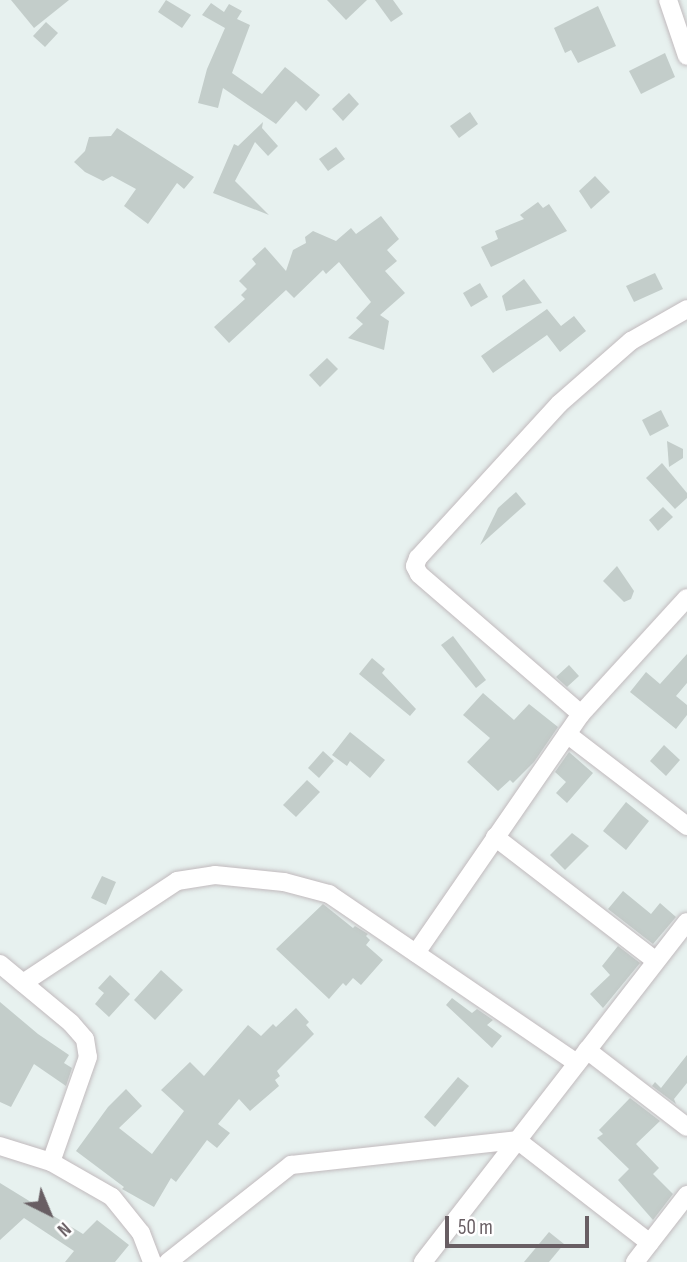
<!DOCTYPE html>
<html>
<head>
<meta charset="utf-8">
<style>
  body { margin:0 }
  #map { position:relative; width:687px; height:1262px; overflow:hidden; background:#e7f1ef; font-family:"Sofia Sans Condensed",sans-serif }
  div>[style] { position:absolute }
  .building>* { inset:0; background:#c3cdca }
  .roads { filter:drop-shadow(0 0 2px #c1babd) drop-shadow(0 0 2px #c1babd) }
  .minor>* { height:18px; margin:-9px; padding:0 9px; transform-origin:9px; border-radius:9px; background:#fff }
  span { translate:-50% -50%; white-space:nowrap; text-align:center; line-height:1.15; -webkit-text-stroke:5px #fff; paint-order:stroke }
  .north { position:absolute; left:14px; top:1178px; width:70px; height:70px; -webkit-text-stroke:5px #fff; paint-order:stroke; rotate:137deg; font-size:19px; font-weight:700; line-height:28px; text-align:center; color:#685e63 }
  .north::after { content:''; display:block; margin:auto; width:24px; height:32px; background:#685e63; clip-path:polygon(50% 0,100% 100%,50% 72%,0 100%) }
  .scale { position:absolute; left:445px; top:1216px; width:144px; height:32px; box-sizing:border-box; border:4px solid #685e63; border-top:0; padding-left:9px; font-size:21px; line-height:24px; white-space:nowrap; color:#685e63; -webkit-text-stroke:5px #fff; paint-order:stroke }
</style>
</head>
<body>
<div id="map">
  <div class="building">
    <div style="clip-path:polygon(11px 0,69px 0,34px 28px)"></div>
    <div style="clip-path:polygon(166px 0,191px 15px,182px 28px,158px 12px)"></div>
    <div style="clip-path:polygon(327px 0,367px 0,346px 20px)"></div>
    <div style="clip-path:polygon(375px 0,393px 0,403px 14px,391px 22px)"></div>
    <div style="clip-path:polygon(211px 3px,224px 12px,229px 4px,242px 11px,237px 19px,250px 25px,232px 73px,262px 94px,285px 67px,320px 95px,306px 111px,296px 101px,276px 124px,223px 88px,218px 108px,198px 103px,207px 69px,225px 28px,202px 15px)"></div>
    <div style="clip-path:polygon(598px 6px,616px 46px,578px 63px,571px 50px,565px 53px,554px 28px)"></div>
    <div style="clip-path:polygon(46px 22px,58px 33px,45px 47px,33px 36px)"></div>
    <div style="clip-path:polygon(665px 53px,675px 77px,641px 94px,629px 71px)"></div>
    <div style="clip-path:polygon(349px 93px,359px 104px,343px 121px,332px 109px)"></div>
    <div style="clip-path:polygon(470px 112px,478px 124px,459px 138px,450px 126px)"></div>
    <div style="clip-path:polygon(263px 122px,262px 128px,278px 146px,268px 156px,255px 142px,235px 181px,269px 215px,213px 193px,234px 144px,238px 146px)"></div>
    <div style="clip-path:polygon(117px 128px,194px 177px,184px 189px,177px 183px,148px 224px,124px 206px,136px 189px,112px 176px,103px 181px,85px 172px,74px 162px,85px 151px,89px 137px,111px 136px)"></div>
    <div style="clip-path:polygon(336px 147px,345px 159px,328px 171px,319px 159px)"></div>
    <div style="clip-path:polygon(595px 176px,610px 192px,591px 209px,579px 191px)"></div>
    <div style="clip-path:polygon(538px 202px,543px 208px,549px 204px,567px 231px,491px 267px,481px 247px,498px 239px,495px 231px,524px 219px,520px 215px)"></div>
    <div style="clip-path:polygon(381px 216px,399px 239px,387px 250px,397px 261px,385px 271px,405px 293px,380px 315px,389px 321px,384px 350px,348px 338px,363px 324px,356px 318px,371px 302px,339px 262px,326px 274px,323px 270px,294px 298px,286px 290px,229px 343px,214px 327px,245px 299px,241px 295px,247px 289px,239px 281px,256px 264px,252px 259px,265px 247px,286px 271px,293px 250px,306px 243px,305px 237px,313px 231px,336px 241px,351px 228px,356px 234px)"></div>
    <div style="clip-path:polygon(655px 273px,663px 289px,634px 302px,626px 286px)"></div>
    <div style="clip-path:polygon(524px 279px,542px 303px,506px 311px,502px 296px)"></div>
    <div style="clip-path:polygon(480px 283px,488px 297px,471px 307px,463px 293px)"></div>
    <div style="clip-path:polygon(547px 309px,561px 326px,574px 316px,586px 331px,560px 352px,547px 335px,493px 373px,481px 356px)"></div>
    <div style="clip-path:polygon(327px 358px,338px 369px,320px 387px,309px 375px)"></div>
    <div style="clip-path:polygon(661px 410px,669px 426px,650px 436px,642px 420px)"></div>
    <div style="clip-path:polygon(667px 441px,683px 449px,683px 458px,669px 467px)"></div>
    <div style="clip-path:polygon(662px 463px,687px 493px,687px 498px,675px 509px,646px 478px)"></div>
    <div style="clip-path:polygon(516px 492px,526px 504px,480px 545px,498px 508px)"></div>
    <div style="clip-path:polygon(663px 507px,673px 517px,658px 531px,649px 520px)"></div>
    <div style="clip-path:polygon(617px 566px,634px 591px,631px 599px,624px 602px,603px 581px)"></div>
    <div style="clip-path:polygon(453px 636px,486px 680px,476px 688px,441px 645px)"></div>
    <div style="clip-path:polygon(687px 654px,687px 683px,676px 696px,687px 705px,687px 715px,676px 729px,630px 692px,646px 672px,660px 684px)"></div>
    <div style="clip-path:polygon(372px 658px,385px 669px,382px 673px,416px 709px,410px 716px,359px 674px)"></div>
    <div style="clip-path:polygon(569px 665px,579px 676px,567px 687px,556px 677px)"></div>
    <div style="clip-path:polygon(483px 693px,514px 720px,529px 704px,558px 727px,534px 762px,513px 783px,510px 780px,498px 791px,467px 762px,490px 738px,463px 715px)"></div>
    <div style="clip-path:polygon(350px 732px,385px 760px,370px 778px,350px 761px,347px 766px,332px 755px)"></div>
    <div style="clip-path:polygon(664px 745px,680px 760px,666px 776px,650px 761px)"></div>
    <div style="clip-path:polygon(323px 751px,334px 761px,319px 778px,308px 768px)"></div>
    <div style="clip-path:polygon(569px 752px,593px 773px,567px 803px,556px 793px,566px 782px,555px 772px)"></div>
    <div style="clip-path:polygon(307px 780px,320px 792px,296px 817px,283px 805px)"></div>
    <div style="clip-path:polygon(626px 802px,649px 821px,626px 850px,603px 831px)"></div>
    <div style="clip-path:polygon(572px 833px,589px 846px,565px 870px,550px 855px)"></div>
    <div style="clip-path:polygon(102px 876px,116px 882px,106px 905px,91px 898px)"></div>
    <div style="clip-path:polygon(623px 891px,651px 914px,660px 903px,676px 917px,653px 944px,608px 909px)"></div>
    <div style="clip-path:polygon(323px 904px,353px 928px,355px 926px,368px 934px,366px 936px,370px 940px,366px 945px,383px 960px,361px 985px,353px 978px,346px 986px,343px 983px,329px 999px,276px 949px)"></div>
    <div style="clip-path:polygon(618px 946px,640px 963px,603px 1008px,590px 994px,610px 975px,602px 966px)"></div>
    <div style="clip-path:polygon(161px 970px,183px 990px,155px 1020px,134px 1000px)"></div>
    <div style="clip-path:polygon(110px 975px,130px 994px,109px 1017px,95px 1004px,104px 993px,98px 988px)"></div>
    <div style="clip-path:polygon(452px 998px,472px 1013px,477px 1009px,493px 1020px,487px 1025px,502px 1036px,492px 1048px,446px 1005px)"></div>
    <div style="clip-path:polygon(0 1002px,38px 1034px,69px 1055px,64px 1063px,72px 1068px,66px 1086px,34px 1064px,11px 1107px,0 1102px)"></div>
    <div style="clip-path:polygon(296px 1008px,309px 1022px,306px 1025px,314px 1034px,277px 1071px,280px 1076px,275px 1080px,279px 1086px,250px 1111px,239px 1099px,218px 1124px,230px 1133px,217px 1148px,207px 1140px,176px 1182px,171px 1178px,154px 1207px,122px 1189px,124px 1187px,76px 1151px,108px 1107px,126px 1089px,142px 1106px,119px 1128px,152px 1154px,184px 1111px,161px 1090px,190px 1062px,204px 1076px,248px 1025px,261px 1036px,273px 1024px,276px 1027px)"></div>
    <div style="clip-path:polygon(687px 1055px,687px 1083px,674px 1099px,676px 1104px,652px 1086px,655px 1082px,661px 1088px)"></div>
    <div style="clip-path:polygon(458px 1077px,469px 1086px,435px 1127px,424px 1117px)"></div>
    <div style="clip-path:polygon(630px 1098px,660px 1121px,636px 1144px,659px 1168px,653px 1174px,673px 1194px,653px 1220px,618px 1180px,629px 1169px,597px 1138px,603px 1134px,599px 1130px)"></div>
    <div style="clip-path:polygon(0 1183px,83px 1234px,97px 1220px,129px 1245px,115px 1262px,65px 1262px,74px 1251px,24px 1218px,0 1240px)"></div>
    <div style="clip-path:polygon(549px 1232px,564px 1244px,549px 1262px,524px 1262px)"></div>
  </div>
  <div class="roads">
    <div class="minor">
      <div style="left:668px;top:0;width:59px;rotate:71.3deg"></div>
      <div style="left:581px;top:714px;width:214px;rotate:-139.2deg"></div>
      <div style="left:419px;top:574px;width:9px;rotate:-117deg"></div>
      <div style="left:415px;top:566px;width:9px;rotate:-69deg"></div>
      <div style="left:418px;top:558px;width:209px;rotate:-47.5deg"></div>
      <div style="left:559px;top:404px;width:96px;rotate:-41.2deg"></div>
      <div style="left:631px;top:341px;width:64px;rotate:-29.7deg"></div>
      <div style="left:567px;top:734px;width:151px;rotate:37.5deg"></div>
      <div style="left:495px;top:837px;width:203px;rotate:37.6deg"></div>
      <div style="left:416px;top:953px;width:290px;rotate:-55.4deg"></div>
      <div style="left:581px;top:714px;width:157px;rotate:-47.6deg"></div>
      <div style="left:0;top:964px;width:92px;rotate:39.7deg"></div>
      <div style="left:71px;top:1023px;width:21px;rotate:49deg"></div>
      <div style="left:85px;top:1039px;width:18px;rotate:81deg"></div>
      <div style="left:88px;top:1057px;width:111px;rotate:109.4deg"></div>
      <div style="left:23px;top:983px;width:185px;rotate:-33.5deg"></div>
      <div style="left:177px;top:881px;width:38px;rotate:-9deg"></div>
      <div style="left:215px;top:875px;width:69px;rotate:5.8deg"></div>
      <div style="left:284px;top:882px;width:47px;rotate:14.9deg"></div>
      <div style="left:329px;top:894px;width:300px;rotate:34.3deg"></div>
      <div style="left:587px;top:1050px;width:126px;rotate:37.6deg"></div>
      <div style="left:0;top:1146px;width:53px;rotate:17.4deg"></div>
      <div style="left:51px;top:1162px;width:70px;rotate:29.8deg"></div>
      <div style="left:112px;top:1197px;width:46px;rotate:51.1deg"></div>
      <div style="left:141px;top:1233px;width:31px;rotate:69deg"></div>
      <div style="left:168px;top:1262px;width:157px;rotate:-38.3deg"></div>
      <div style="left:291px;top:1165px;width:227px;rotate:-6.3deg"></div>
      <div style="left:517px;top:1140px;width:168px;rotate:37.8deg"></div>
      <div style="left:423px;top:1262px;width:430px;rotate:-52.2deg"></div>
      <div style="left:635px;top:1262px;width:85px;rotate:-52.2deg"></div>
    </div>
  </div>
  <div class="north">N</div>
  <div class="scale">50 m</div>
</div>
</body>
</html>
